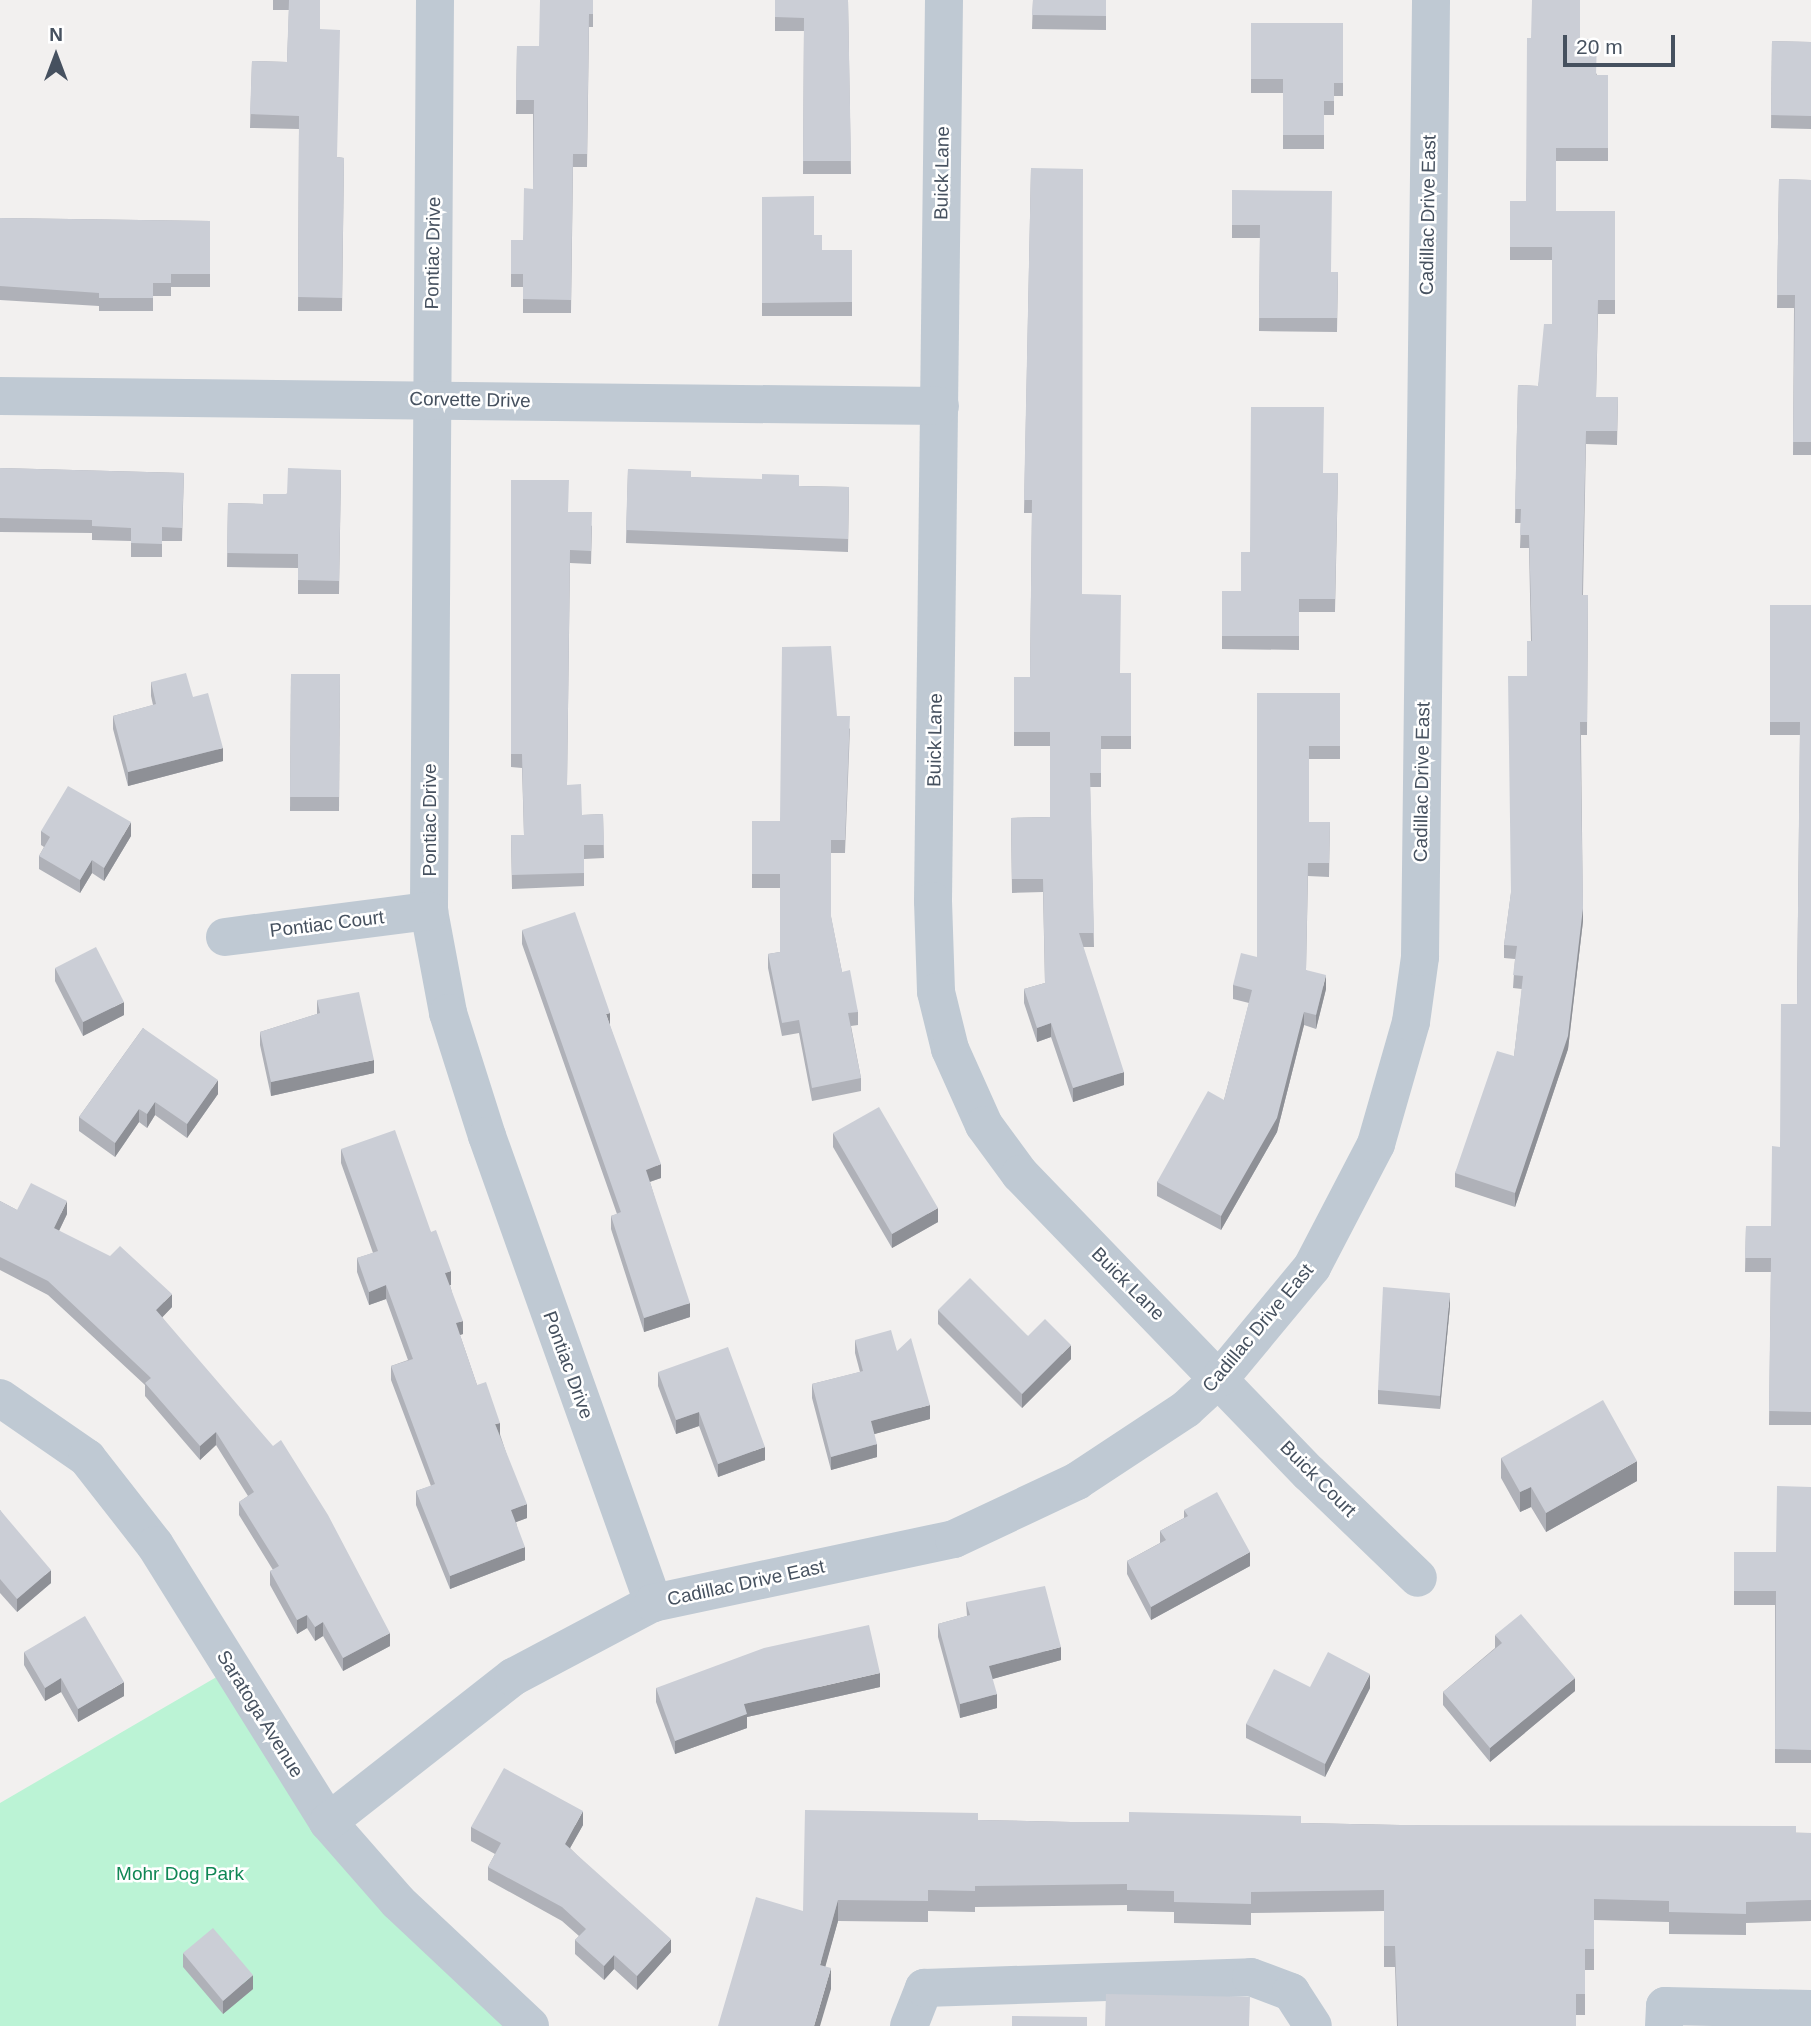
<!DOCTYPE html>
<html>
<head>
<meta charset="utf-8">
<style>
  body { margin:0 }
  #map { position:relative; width:1811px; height:2026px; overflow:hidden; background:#f2f0ef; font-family:Arial,sans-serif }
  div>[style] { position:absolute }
  .green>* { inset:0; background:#bbf3d5 }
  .minor>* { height:38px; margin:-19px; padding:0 19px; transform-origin:19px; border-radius:19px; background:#bfc9d3 }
  .wall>* { inset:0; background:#afb1b8 }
  .shaded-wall>* { inset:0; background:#8e9096 }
  .building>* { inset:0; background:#cbced6 }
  span { translate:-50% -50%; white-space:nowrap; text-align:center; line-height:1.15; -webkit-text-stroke:5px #fff; paint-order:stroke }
  .street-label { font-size:19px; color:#46515f }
  .park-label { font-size:19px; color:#108755 }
  .north { position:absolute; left:21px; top:21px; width:70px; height:70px; -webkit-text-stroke:5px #fff; paint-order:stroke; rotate:0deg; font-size:19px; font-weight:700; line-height:28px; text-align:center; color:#46515f }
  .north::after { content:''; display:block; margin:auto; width:24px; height:32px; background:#46515f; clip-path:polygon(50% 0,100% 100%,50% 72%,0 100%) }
  .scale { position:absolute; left:1563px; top:35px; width:112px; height:32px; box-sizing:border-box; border:4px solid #46515f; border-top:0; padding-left:9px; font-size:21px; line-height:24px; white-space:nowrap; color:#46515f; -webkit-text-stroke:5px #fff; paint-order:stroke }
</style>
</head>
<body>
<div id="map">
  <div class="green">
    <div style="clip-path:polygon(232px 1668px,328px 1822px,530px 2026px,0 2026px,0 1803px)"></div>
  </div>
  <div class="minor">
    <div style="left:435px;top:0;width:911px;rotate:90.38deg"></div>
    <div style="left:429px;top:911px;width:104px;rotate:79.4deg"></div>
    <div style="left:448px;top:1013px;width:129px;rotate:72.4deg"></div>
    <div style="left:487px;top:1136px;width:496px;rotate:70.4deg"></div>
    <div style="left:944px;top:0;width:901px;rotate:90.7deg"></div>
    <div style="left:933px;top:901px;width:91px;rotate:88.1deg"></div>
    <div style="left:936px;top:992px;width:59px;rotate:76.2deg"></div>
    <div style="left:950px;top:1049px;width:83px;rotate:65.9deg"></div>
    <div style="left:984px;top:1125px;width:61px;rotate:53.7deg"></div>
    <div style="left:1020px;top:1174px;width:416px;rotate:46deg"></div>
    <div style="left:1309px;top:1473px;width:151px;rotate:43.9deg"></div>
    <div style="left:0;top:396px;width:940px;rotate:0.61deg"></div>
    <div style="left:225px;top:937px;width:206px;rotate:-7.3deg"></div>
    <div style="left:0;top:1398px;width:106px;rotate:34.6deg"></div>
    <div style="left:87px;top:1458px;width:110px;rotate:52deg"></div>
    <div style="left:155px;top:1545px;width:327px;rotate:58deg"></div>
    <div style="left:328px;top:1822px;width:106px;rotate:48.8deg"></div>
    <div style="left:398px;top:1902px;width:181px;rotate:43.2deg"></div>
    <div style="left:328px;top:1822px;width:235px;rotate:-38.1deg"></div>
    <div style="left:513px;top:1677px;width:158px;rotate:-27.9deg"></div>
    <div style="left:653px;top:1603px;width:308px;rotate:-12deg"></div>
    <div style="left:954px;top:1539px;width:136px;rotate:-25.2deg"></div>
    <div style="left:1077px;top:1481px;width:131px;rotate:-33.4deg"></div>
    <div style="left:1186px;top:1409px;width:47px;rotate:-42.4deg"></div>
    <div style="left:1221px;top:1377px;width:143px;rotate:-50.4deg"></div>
    <div style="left:1312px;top:1267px;width:139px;rotate:-62.5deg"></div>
    <div style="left:1376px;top:1144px;width:127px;rotate:-74deg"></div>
    <div style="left:1411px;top:1022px;width:66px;rotate:-82.1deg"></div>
    <div style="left:1420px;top:957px;width:957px;rotate:-89.34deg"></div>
    <div style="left:909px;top:2026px;width:41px;rotate:-68.5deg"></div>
    <div style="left:924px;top:1988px;width:327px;rotate:-1.9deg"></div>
    <div style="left:1251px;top:1977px;width:43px;rotate:20.6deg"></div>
    <div style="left:1291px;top:1992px;width:40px;rotate:57.1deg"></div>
    <div style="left:1664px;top:2026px;width:20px;rotate:-87deg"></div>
    <div style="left:1665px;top:2006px;width:146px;rotate:1.2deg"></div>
  </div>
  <div class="wall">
    <div style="clip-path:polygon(273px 0,320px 0,320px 29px,337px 157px,344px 158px,342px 311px,298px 311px,299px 129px,250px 128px,252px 61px,287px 62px,289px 10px,273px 10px)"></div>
    <div style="clip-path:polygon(593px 0,593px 27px,589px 27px,587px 167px,573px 167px,571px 313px,523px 313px,523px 287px,511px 287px,511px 240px,523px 240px,533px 189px,533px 114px,516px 114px,517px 46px,539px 46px)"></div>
    <div style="clip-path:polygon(775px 0,848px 0,851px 174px,803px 174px,804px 31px,775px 31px)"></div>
    <div style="clip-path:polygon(1033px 0,1106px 0,1106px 30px,1032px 29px)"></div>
    <div style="clip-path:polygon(1251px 23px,1343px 23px,1343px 96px,1334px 96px,1334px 115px,1324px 115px,1324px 149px,1283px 149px,1283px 93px,1251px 93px)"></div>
    <div style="clip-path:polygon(1531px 38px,1580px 39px,1597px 75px,1608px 75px,1608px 161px,1556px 161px,1556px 211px,1615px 211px,1615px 314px,1598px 314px,1596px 397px,1618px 397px,1617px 445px,1586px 444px,1583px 595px,1588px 595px,1587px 735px,1581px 735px,1583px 921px,1568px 1049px,1515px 1207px,1455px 1187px,1455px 1173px,1514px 1056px,1522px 989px,1513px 988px,1515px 959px,1504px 958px,1504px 945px,1511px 893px,1527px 676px,1531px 641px,1529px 548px,1520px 548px,1521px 523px,1515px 523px,1518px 385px,1538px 386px,1552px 324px,1552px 260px,1510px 260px,1510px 201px,1526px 201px)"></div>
    <div style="clip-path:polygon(1772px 41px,1811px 42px,1811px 129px,1771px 128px)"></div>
    <div style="clip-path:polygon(1031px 168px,1082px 594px,1120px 673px,1131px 673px,1131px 749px,1101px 749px,1101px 787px,1090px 787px,1094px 947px,1083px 947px,1124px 1085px,1073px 1102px,1051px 1037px,1037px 1042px,1024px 1003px,1024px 989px,1045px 983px,1043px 892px,1012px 893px,1011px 818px,1050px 817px,1050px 746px,1014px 746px,1014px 677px,1030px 677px,1032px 513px,1024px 513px)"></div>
    <div style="clip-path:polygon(1779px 179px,1811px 180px,1811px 455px,1793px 455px,1794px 308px,1777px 308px)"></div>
    <div style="clip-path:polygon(1232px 190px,1331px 272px,1338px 272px,1337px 332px,1259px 331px,1260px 238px,1232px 238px)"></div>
    <div style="clip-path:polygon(762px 197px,814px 235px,822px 250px,852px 250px,852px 316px,762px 316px)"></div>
    <div style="clip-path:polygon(0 218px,210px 221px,210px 287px,171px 287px,171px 296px,153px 296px,153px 311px,99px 311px,99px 306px,0 300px)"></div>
    <div style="clip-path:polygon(0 468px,184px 473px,182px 541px,162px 541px,162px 557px,131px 557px,131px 541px,92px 540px,92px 533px,0 532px)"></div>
    <div style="clip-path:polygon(628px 469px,691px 477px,799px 486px,849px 487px,848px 552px,626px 543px)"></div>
    <div style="clip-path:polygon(341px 470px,339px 594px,298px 594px,298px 568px,227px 567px,228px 503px,263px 504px)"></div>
    <div style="clip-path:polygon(1324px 473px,1338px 473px,1335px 612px,1299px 612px,1299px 650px,1222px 649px,1222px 591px,1241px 591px,1250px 552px)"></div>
    <div style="clip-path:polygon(511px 480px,592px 526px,591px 564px,570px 563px,567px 785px,582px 815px,603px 814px,604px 858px,584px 859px,584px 886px,512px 889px,511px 835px,524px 835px,522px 768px,511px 767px)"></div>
    <div style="clip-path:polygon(1770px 605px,1811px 605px,1811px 1425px,1769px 1425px,1771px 1272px,1745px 1272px,1746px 1226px,1771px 1226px,1797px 1004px,1800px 735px,1770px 735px)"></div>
    <div style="clip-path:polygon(291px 674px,340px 674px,339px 811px,290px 811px)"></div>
    <div style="clip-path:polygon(151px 682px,193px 697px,223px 761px,128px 786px,113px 729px,113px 716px,153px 705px,151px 696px)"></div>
    <div style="clip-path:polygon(1257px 693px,1340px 693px,1340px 759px,1309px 759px,1309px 822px,1330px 822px,1329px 877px,1308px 876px,1306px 970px,1326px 989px,1316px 1029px,1304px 1025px,1277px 1132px,1221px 1230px,1157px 1196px,1157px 1182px,1224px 1100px,1249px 1003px,1233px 999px,1233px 985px,1257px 957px)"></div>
    <div style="clip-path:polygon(837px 716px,850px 729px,845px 853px,831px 853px,831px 917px,842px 972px,858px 1012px,858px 1025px,851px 1026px,861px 1078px,861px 1091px,812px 1101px,799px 1033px,782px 1036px,768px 968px,768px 954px,780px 952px,780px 888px,752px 888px,752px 821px,780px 821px)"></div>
    <div style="clip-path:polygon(41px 831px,131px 836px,104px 881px,92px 873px,80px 893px,39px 869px,39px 856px,44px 847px,41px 845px)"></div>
    <div style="clip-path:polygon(522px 930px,610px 1026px,661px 1178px,650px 1182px,690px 1317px,644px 1332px,611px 1229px,611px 1216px,617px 1214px,522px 944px)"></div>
    <div style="clip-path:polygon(55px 968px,124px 1015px,83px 1036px,55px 981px)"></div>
    <div style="clip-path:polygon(317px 1000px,374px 1073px,271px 1096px,260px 1045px,260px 1032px,317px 1014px)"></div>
    <div style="clip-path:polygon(143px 1028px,218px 1094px,187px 1138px,155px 1115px,147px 1128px,139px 1122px,115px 1157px,79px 1131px,79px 1117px)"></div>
    <div style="clip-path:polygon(833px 1133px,938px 1222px,892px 1248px,833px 1147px)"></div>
    <div style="clip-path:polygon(341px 1149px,431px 1232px,451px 1285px,450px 1285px,463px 1334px,460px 1335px,477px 1385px,500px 1434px,527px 1518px,516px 1522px,525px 1560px,450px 1589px,416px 1505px,416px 1491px,431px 1486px,391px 1380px,391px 1366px,408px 1360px,386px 1299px,369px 1305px,357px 1272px,357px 1258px,373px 1253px,341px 1163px)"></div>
    <div style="clip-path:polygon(0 1201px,17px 1210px,67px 1214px,59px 1231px,172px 1307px,162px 1317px,390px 1646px,343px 1671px,323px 1636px,315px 1641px,307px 1628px,297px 1634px,270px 1585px,270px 1571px,273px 1570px,239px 1515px,239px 1502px,248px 1496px,216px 1445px,200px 1460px,145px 1396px,145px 1385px,48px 1295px,0 1270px)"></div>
    <div style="clip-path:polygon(1450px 1306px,1440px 1409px,1378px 1404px,1378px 1390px)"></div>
    <div style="clip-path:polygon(938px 1310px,1028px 1336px,1071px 1359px,1022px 1408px,938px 1324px)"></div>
    <div style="clip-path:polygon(855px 1340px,930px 1419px,874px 1434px,877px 1457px,831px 1470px,812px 1398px,812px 1384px,860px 1372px,855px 1353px)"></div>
    <div style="clip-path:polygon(658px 1372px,765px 1460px,718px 1477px,699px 1426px,676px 1434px,658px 1386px)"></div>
    <div style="clip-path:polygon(1501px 1458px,1637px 1481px,1546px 1532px,1531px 1507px,1520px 1512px,1501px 1478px)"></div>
    <div style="clip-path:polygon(1811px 1487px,1811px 1763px,1775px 1763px,1775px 1605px,1734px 1605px,1734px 1552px,1776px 1552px)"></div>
    <div style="clip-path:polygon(0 1510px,51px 1583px,17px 1612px,0 1593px)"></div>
    <div style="clip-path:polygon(1184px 1510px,1250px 1566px,1151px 1620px,1127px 1574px,1127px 1561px,1160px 1543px,1160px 1531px,1184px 1518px)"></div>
    <div style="clip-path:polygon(966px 1602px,1061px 1660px,992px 1679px,997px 1708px,960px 1718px,938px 1637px,938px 1624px,967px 1616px)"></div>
    <div style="clip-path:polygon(1495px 1635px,1575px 1691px,1490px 1762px,1443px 1705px,1443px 1692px,1495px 1648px)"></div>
    <div style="clip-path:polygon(24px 1652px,124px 1696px,78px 1722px,61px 1692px,45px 1701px,24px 1665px)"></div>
    <div style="clip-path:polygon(880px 1687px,747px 1717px,747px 1728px,675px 1754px,656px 1702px,656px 1688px)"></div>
    <div style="clip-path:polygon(1370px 1688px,1325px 1777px,1246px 1738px,1246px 1724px)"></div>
    <div style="clip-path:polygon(978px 1820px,1071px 1822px,1301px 1823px,1811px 1833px,1811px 1921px,1746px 1923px,1746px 1935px,1669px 1934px,1669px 1922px,1594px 1920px,1594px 1970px,1585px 1970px,1585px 2015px,1576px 2015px,1576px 2026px,1397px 2026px,1395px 1967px,1384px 1967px,1384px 1911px,1251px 1913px,1251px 1925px,1174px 1923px,1174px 1912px,1127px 1911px,1127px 1905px,975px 1907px,975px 1912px,928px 1911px,928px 1922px,838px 1921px,825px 1966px,831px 1989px,803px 1911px)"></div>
    <div style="clip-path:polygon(583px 1825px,570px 1848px,671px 1952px,637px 1990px,614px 1969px,604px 1980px,575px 1954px,575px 1940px,579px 1936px,562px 1921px,488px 1880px,488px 1867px,495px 1854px,471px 1841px,471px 1827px)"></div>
    <div style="clip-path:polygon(183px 1953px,253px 1989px,223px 2014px,183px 1967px)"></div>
  </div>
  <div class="shaded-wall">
    <div style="clip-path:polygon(223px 748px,223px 761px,128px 786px,128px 772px)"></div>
    <div style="clip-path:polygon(131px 822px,131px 836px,104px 881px,104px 868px)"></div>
    <div style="clip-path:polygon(92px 860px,92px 873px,80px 893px,80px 880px)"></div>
    <div style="clip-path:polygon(1583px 908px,1583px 921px,1568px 1049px,1515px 1207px,1515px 1193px)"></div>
    <div style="clip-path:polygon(1326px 975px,1326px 989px,1316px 1029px,1316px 1015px)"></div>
    <div style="clip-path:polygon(124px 1002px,124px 1015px,83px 1036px,83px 1022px)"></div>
    <div style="clip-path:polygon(1304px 1012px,1304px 1025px,1277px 1132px,1221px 1230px,1221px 1216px)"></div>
    <div style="clip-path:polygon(610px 1013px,610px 1026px,606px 1014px)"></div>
    <div style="clip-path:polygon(1051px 1023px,1051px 1037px,1037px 1042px,1037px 1028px)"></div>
    <div style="clip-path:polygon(374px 1060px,374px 1073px,271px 1096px,271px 1082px)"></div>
    <div style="clip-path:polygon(1124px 1072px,1124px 1085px,1073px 1102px,1073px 1088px)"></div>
    <div style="clip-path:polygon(218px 1080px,218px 1094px,187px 1138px,187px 1124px)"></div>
    <div style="clip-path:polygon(155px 1102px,155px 1115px,147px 1128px,147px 1114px)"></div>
    <div style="clip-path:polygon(139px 1109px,139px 1122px,115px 1157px,115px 1143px)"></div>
    <div style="clip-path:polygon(661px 1164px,661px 1178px,646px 1183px,646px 1170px)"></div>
    <div style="clip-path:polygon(67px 1201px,67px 1214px,54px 1241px,54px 1228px)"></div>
    <div style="clip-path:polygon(938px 1208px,938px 1222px,892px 1248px,892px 1234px)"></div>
    <div style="clip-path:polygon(451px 1271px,451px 1285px,445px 1286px,445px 1273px)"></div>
    <div style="clip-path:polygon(386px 1285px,386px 1299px,369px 1305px,369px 1292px)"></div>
    <div style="clip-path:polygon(1450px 1293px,1450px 1306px,1440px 1409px,1440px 1396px)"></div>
    <div style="clip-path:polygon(172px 1294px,172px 1307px,156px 1324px,156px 1310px)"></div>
    <div style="clip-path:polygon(690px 1303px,690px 1317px,644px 1332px,644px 1318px)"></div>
    <div style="clip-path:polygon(463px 1321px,463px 1334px,456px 1336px,456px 1323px)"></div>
    <div style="clip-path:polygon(1071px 1345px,1071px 1359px,1022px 1408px,1022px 1394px)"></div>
    <div style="clip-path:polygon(930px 1405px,930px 1419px,871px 1435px,871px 1421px)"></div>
    <div style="clip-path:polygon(699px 1412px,699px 1426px,676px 1434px,676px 1420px)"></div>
    <div style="clip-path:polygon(500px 1423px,500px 1436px,495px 1424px)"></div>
    <div style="clip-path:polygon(216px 1432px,216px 1445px,200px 1460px,200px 1446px)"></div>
    <div style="clip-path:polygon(877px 1444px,877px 1457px,831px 1470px,831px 1457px)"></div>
    <div style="clip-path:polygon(765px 1447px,765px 1460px,718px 1477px,718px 1464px)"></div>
    <div style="clip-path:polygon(1637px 1461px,1637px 1481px,1546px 1532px,1546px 1513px)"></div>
    <div style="clip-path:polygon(1531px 1487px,1531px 1507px,1520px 1512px,1520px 1492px)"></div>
    <div style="clip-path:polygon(527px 1504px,527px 1518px,511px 1524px,511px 1510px)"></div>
    <div style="clip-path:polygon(525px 1547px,525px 1560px,450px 1589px,450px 1576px)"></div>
    <div style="clip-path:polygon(1250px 1552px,1250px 1566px,1151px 1620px,1151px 1607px)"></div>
    <div style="clip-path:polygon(51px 1570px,51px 1583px,17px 1612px,17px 1599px)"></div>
    <div style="clip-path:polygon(307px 1615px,307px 1628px,297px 1634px,297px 1620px)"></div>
    <div style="clip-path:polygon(323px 1622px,323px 1636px,315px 1641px,315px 1627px)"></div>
    <div style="clip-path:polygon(390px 1633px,390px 1646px,343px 1671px,343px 1658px)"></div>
    <div style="clip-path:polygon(1061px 1647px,1061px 1660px,989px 1680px,989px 1666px)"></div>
    <div style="clip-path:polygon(880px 1673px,880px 1687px,747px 1717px,747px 1728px,675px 1754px,675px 1741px,744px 1704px)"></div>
    <div style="clip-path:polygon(1370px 1674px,1370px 1688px,1325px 1777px,1325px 1764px)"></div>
    <div style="clip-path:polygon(61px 1678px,61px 1692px,45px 1701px,45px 1688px)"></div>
    <div style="clip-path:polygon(1575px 1678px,1575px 1691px,1490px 1762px,1490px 1748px)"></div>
    <div style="clip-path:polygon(124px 1682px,124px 1696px,78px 1722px,78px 1709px)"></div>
    <div style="clip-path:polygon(997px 1694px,997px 1708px,960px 1718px,960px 1704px)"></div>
    <div style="clip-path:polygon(583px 1811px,583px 1825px,565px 1857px,565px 1844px)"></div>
    <div style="clip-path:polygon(838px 1900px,838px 1921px,820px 1986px,820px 1965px)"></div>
    <div style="clip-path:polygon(671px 1939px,671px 1952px,637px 1990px,637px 1976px)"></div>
    <div style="clip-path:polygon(614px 1955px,614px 1969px,604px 1980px,604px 1966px)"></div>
    <div style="clip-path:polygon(831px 1968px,831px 1989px,820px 2026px,814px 2026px)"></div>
    <div style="clip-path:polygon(253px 1975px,253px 1989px,223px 2014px,223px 2001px)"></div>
  </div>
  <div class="building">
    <div style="clip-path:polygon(289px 0,320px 0,320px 29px,340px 30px,337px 157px,344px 158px,342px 298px,298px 297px,299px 116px,250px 114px,252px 61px,287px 62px)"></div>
    <div style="clip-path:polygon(540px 0,593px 0,593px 14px,589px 14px,587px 154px,573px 154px,571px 300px,523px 299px,523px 274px,511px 274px,511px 240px,523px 240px,524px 188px,533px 189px,534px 100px,516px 100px,517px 46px,539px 46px)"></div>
    <div style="clip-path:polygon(775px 0,848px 0,851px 161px,803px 161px,804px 18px,775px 17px)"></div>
    <div style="clip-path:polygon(1033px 0,1106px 0,1106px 16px,1032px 15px)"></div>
    <div style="clip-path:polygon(1532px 0,1580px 0,1580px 39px,1597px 39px,1596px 75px,1608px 75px,1608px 148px,1556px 148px,1556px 211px,1615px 211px,1615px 300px,1598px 300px,1596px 397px,1618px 397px,1617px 431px,1586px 431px,1582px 595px,1588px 595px,1587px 722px,1580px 722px,1583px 908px,1568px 1036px,1515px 1193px,1455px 1173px,1497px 1051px,1514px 1056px,1523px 976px,1513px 975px,1517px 946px,1504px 945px,1511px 892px,1508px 676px,1527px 676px,1527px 641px,1532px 641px,1529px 535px,1520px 535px,1521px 509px,1515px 509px,1518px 385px,1538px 386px,1544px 324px,1552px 324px,1552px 247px,1510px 247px,1510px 201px,1526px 201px,1527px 38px,1531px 38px)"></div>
    <div style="clip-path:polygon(1251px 23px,1343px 23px,1343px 83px,1334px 83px,1334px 101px,1324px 101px,1324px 135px,1283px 135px,1283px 79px,1251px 79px)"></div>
    <div style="clip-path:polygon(1772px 41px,1811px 42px,1811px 116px,1771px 115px)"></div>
    <div style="clip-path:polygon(1031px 168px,1083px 169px,1082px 594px,1121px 595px,1120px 673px,1131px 673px,1131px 736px,1101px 736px,1101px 773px,1090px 773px,1094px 933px,1079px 933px,1124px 1072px,1073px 1088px,1051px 1023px,1037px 1028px,1024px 989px,1045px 983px,1043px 879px,1012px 879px,1011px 818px,1050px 817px,1050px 732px,1014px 732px,1014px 677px,1030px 677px,1032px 500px,1024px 500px)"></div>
    <div style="clip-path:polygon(1779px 179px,1811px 180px,1811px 442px,1793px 442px,1795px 295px,1777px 295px)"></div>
    <div style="clip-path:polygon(1232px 190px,1332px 191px,1331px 272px,1338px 272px,1337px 318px,1259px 318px,1260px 225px,1232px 225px)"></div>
    <div style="clip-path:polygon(814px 196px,814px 235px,822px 235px,822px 250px,852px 250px,852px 302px,762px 303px,762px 197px)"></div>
    <div style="clip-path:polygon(0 218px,210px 221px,210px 274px,171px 274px,171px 283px,153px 283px,153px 298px,99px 298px,99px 293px,0 286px)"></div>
    <div style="clip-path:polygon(1251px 407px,1324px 407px,1323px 473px,1338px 473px,1335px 599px,1299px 599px,1299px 636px,1222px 636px,1222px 591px,1241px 591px,1241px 552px,1250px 552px)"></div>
    <div style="clip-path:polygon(0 468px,184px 473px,182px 528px,162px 527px,162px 544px,131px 543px,131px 528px,92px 526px,92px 520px,0 518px)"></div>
    <div style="clip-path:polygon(288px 468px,341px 470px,339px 581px,298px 580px,298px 554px,227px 553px,228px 503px,263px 504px,263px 494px,287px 494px)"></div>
    <div style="clip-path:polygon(628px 469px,691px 471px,691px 477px,762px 479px,762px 474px,799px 475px,799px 486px,849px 487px,848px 539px,626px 530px)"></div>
    <div style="clip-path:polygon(511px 480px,569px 480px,568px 512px,592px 512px,591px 551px,570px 550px,567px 785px,581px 784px,582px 815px,603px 814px,604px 845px,584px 845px,584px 873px,512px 875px,511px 835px,524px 835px,522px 754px,511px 754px)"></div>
    <div style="clip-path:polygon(1770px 605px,1811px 605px,1811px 1412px,1769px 1411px,1771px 1258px,1745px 1258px,1746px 1226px,1771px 1226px,1772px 1146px,1780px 1147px,1781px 1004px,1797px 1004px,1800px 722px,1770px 722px)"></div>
    <div style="clip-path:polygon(831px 646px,837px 716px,850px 716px,845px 840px,831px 840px,831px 916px,842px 972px,850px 970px,858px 1012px,848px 1013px,861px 1078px,812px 1088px,799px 1020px,782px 1023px,768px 954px,780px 952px,780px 874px,752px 874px,752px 821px,780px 821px,782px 647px)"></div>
    <div style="clip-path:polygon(186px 673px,193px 697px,208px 693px,223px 748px,128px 772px,113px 716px,156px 704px,151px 682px)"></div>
    <div style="clip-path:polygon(291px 674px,340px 674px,339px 797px,290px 797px)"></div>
    <div style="clip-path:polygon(1257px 693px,1340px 693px,1340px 746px,1309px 746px,1309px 822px,1330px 822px,1329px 863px,1308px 863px,1306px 970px,1326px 975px,1316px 1015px,1304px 1012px,1277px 1118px,1221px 1216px,1157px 1182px,1208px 1091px,1224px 1100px,1252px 990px,1233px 985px,1241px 953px,1257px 957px)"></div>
    <div style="clip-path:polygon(68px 786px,131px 822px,104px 868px,92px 860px,80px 880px,39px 856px,50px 837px,41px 831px)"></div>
    <div style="clip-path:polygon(575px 912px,610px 1013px,606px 1014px,661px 1164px,646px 1170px,690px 1303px,644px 1318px,611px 1216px,621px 1212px,522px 930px)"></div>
    <div style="clip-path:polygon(96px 947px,124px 1002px,83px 1022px,55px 968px)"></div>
    <div style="clip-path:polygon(359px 992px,374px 1060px,271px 1082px,260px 1032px,320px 1013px,317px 1000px)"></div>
    <div style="clip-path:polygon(143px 1028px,218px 1080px,187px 1124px,155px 1102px,147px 1114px,139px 1109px,115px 1143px,79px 1117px)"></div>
    <div style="clip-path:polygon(879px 1107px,938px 1208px,892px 1234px,833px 1133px)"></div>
    <div style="clip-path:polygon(395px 1130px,431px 1232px,436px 1230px,451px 1271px,445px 1273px,463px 1321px,456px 1323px,477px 1385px,486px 1382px,500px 1423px,495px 1424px,527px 1504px,511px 1510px,525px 1547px,450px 1576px,416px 1491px,435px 1484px,391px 1366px,413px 1359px,386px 1285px,369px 1292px,357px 1258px,378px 1251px,341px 1149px)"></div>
    <div style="clip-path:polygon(31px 1183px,67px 1201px,54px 1228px,110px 1256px,120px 1246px,172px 1294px,156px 1310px,273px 1446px,281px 1440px,328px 1515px,390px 1633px,343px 1658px,323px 1622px,315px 1627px,307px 1615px,297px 1620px,270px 1571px,279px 1566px,239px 1502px,254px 1492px,216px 1432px,200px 1446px,145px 1383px,151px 1378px,48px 1281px,0 1257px,0 1201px,17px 1210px)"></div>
    <div style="clip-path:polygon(970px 1278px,1028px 1336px,1045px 1319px,1071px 1345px,1022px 1394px,938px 1310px)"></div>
    <div style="clip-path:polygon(1383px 1287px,1450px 1293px,1440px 1396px,1378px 1390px)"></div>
    <div style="clip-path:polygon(891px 1330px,897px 1351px,911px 1338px,930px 1405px,871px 1421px,877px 1444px,831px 1457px,812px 1384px,863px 1371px,855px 1340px)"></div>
    <div style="clip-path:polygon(728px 1347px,765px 1447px,718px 1464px,699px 1412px,676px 1420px,658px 1372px)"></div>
    <div style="clip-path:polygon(1603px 1400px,1637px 1461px,1546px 1513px,1531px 1487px,1520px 1492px,1501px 1458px)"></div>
    <div style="clip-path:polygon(1777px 1486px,1811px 1487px,1811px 1750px,1775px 1749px,1776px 1591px,1734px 1591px,1734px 1552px,1776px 1552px)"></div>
    <div style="clip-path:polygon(1217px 1492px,1250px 1552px,1151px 1607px,1127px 1561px,1166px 1540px,1160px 1531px,1188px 1516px,1184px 1510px)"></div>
    <div style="clip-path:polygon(0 1510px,51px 1570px,17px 1599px,0 1579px)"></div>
    <div style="clip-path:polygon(1045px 1586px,1061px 1647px,989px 1666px,997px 1694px,960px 1704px,938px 1624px,970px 1615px,966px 1602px)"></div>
    <div style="clip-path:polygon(1521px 1614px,1575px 1678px,1490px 1748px,1443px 1692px,1502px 1643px,1495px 1635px)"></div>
    <div style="clip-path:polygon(85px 1616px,124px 1682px,78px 1709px,61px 1678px,45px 1688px,24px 1652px)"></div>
    <div style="clip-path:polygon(869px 1625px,880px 1673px,744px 1704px,747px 1714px,675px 1741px,656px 1688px,764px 1648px)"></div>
    <div style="clip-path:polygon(1328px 1652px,1370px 1674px,1325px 1764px,1246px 1724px,1274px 1669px,1310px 1687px)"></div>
    <div style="clip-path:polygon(504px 1768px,583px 1811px,565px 1844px,671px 1939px,637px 1976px,614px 1955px,604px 1966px,575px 1940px,586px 1929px,562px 1907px,488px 1867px,501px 1843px,471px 1827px)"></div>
    <div style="clip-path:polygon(805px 1810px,978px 1813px,978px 1820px,1071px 1822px,1129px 1822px,1129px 1812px,1301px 1816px,1301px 1823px,1397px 1825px,1796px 1826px,1796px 1833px,1811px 1833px,1811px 1900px,1746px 1902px,1746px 1914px,1669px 1912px,1669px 1901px,1594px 1899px,1594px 1949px,1585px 1949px,1585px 1994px,1576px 1994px,1576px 2026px,1398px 2026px,1395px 1946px,1384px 1946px,1384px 1890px,1251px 1892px,1251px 1904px,1174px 1902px,1174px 1891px,1127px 1890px,1127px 1884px,975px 1886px,975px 1891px,928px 1890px,928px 1901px,838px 1900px,820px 1965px,831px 1968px,814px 2026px,718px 2026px,756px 1897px,803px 1911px)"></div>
    <div style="clip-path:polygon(213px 1928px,253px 1975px,223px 2001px,183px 1953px)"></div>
    <div style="clip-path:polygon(1106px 1994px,1250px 1997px,1249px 2026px,1105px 2026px)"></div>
    <div style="clip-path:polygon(1012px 2016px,1087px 2017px,1087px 2026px,1012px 2026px)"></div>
  </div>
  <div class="street-label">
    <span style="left:942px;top:173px;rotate:-89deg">Buick Lane</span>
    <span style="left:1428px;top:215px;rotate:-89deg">Cadillac Drive East</span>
    <span style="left:433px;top:253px;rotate:-89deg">Pontiac Drive</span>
    <span style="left:470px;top:400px;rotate:1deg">Corvette Drive</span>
    <span style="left:935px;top:740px;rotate:-89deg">Buick Lane</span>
    <span style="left:1422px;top:782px;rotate:-89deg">Cadillac Drive East</span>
    <span style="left:430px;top:820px;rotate:-90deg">Pontiac Drive</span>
    <span style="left:327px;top:924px;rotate:-7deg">Pontiac Court</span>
    <span style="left:1128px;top:1284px;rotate:45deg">Buick Lane</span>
    <span style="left:1258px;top:1328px;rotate:-50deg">Cadillac Drive East</span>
    <span style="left:568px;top:1365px;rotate:70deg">Pontiac Drive</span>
    <span style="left:1318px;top:1479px;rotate:45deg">Buick Court</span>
    <span style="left:746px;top:1583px;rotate:-12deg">Cadillac Drive East</span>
    <span style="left:260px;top:1714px;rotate:58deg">Saratoga Avenue</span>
  </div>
  <div class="park-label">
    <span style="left:180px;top:1874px">Mohr Dog Park</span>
  </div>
  <div class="north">N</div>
  <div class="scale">20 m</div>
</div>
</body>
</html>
